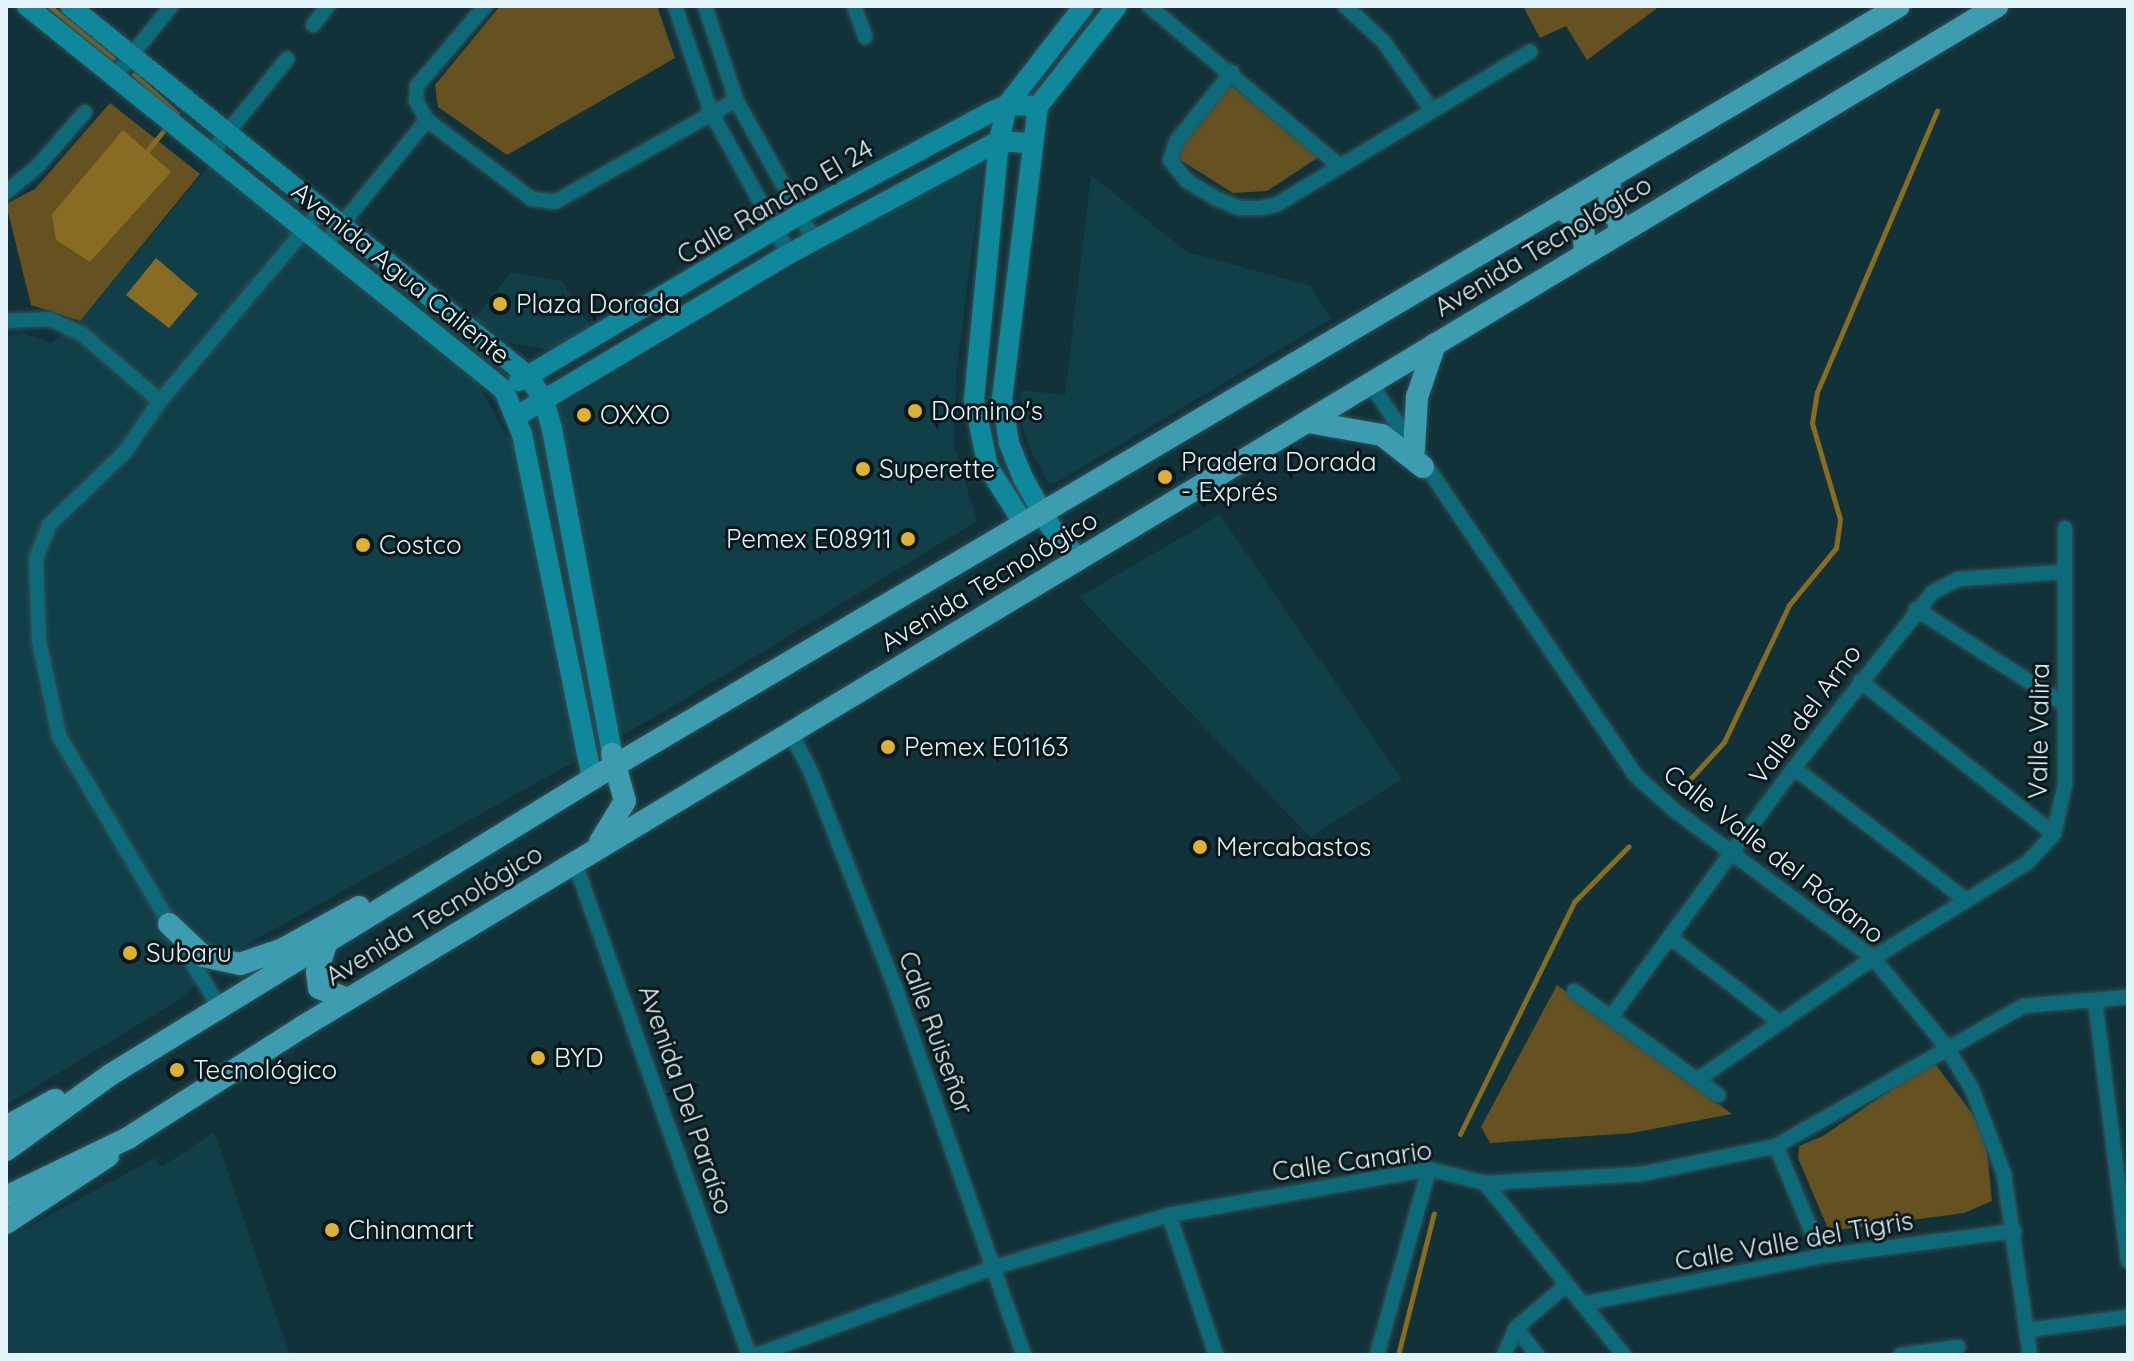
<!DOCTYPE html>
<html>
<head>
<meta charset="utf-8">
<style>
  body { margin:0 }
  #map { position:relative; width:2134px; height:1361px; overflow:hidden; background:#113239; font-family:Quicksand,sans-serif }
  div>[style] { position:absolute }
  .built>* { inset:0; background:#113f48 }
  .green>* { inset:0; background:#655220 }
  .water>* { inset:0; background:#876c22 }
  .stream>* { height:5px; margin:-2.5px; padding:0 2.5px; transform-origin:2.5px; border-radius:2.5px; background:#876c22 }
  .roads { filter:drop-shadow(0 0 2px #325158) drop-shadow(0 0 2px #325158) }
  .street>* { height:14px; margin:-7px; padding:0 7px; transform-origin:7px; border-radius:7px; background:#0d6a79 }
  .secondary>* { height:20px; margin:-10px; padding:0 10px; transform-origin:10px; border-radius:10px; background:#0f889b }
  .primary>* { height:22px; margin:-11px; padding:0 11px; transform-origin:11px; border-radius:11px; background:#3d9caf }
  .dots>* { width:22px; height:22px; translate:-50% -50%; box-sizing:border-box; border:4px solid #0a181b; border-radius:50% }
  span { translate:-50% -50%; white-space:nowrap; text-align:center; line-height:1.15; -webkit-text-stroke:6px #0a181b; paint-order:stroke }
  .street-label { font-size:26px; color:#e2f4f9 }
  .poi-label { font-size:26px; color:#e2f4f9 }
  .left { translate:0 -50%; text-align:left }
  .right { translate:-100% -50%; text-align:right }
  .frame { position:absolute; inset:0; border:8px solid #e2f4f9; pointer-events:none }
</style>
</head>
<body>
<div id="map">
  <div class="built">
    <div style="clip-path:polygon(984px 154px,956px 376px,954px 445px,977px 521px,665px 711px,237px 950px,177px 1001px,6px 1105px,6px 337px,23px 333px,51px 343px,80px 321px,209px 166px,479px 385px,507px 437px)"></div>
    <div style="clip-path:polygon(1091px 175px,1187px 252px,1311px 286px,1331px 319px,1054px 484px,1048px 482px,1032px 453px,1022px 425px,1021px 390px,1065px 395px)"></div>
    <div style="clip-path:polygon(511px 272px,562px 281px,591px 328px,551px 350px,508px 343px,475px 318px)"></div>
    <div style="clip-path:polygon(1220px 515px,1402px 779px,1310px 837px,1079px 597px)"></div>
    <div style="clip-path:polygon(214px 1132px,290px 1355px,6px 1355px,6px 1239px,155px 1158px,162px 1167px)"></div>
  </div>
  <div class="green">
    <div style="clip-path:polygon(500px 6px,657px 6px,675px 58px,507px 155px,438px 107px,435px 85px)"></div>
    <div style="clip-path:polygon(1523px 6px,1660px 6px,1587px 60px,1566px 26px,1540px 38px)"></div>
    <div style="clip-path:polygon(1226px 81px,1319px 157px,1267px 191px,1233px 193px,1179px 159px,1180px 143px)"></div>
    <div style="clip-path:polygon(110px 103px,200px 174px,80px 321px,31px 305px,6px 204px,35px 189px)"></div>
    <div style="clip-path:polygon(1557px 985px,1732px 1114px,1632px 1133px,1490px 1143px,1481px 1127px)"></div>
    <div style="clip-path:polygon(1933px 1061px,1974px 1116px,1987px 1151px,1992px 1201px,1964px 1213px,1829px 1231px,1798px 1158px,1799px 1146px,1823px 1136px)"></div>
  </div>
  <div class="water">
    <div style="clip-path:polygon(123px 130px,171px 172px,90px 262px,56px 240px,52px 214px)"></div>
    <div style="clip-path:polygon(156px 258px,198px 294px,169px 328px,126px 295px)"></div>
  </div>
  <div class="stream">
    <div style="left:49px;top:6px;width:82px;rotate:39.1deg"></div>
    <div style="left:134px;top:74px;width:59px;rotate:42.9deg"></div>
    <div style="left:147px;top:151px;width:28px;rotate:-51deg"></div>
    <div style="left:1691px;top:778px;width:49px;rotate:-47.5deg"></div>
    <div style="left:1724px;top:742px;width:152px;rotate:-64.6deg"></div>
    <div style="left:1789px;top:605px;width:74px;rotate:-50.5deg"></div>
    <div style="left:1836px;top:548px;width:29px;rotate:-82deg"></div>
    <div style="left:1840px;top:519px;width:100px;rotate:-106.3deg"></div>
    <div style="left:1812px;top:423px;width:31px;rotate:-81deg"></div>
    <div style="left:1817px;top:392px;width:306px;rotate:-66.9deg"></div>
    <div style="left:1460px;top:1134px;width:258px;rotate:-63.8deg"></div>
    <div style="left:1574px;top:902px;width:78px;rotate:-45.5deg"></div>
    <div style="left:1398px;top:1355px;width:146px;rotate:-75.8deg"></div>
  </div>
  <div class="roads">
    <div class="street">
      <div style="left:485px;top:6px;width:105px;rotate:130.4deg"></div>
      <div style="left:417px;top:86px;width:15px;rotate:94deg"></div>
      <div style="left:416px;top:101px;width:22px;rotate:60deg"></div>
      <div style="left:427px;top:120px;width:131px;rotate:37deg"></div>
      <div style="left:532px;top:199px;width:23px;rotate:7deg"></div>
      <div style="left:555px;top:202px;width:208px;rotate:-29.4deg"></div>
      <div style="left:675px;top:6px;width:112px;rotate:71.2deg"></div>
      <div style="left:711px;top:112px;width:162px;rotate:61.2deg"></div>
      <div style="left:705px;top:6px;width:99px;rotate:71.7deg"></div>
      <div style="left:736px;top:100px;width:160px;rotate:60.9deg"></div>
      <div style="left:854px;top:6px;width:33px;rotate:70deg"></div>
      <div style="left:1149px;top:6px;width:249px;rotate:40deg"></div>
      <div style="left:1345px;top:6px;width:52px;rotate:42.6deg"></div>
      <div style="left:1383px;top:41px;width:83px;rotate:54.8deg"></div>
      <div style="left:313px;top:25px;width:24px;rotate:-52deg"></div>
      <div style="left:1232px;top:72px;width:90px;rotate:128.7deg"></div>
      <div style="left:1176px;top:142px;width:19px;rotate:108deg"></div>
      <div style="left:1170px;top:160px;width:27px;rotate:51deg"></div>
      <div style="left:1187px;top:181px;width:33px;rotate:31deg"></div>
      <div style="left:1215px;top:198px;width:26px;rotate:23deg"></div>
      <div style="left:1239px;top:208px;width:20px"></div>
      <div style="left:1259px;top:208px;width:17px;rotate:-10deg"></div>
      <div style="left:1276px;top:205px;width:297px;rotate:-31.1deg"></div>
      <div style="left:115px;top:76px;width:90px;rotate:-51.3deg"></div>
      <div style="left:211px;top:153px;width:121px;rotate:-51deg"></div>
      <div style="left:6px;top:192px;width:40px;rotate:-39deg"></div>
      <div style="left:37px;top:167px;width:73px;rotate:-48.9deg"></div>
      <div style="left:325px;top:245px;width:161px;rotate:-50.8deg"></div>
      <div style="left:6px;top:321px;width:44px;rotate:-2.6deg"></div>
      <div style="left:50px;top:319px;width:35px;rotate:25deg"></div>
      <div style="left:82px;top:334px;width:103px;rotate:40.7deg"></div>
      <div style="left:1370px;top:383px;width:473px;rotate:55.9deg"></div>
      <div style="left:1635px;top:775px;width:52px;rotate:41.9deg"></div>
      <div style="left:1674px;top:810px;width:248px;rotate:36.6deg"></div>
      <div style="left:1873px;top:958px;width:113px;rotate:50.4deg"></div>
      <div style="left:1945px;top:1045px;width:52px;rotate:58.5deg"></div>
      <div style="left:1972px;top:1089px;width:91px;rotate:69.4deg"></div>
      <div style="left:2004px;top:1174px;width:183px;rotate:81.8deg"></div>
      <div style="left:1916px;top:609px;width:176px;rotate:32.7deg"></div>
      <div style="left:1860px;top:681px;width:247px;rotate:38.3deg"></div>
      <div style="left:790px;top:732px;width:43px;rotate:62.2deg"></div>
      <div style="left:810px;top:770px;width:236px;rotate:68.6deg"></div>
      <div style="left:896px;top:990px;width:387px;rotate:70.7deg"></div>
      <div style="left:1794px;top:768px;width:217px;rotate:37.5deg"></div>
      <div style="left:575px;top:863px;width:522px;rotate:70.52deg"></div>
      <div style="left:173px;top:929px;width:224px;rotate:-120.6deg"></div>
      <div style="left:59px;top:736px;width:97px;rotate:-101.9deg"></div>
      <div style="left:39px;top:641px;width:82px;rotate:-92.1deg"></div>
      <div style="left:36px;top:559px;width:36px;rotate:-69deg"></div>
      <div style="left:49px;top:525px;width:104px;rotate:-43.8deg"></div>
      <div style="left:124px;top:453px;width:63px;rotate:-55.3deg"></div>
      <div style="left:160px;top:401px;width:251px;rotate:-49.8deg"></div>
      <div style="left:1670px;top:937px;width:137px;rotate:37.9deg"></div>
      <div style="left:183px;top:947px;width:71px;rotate:58.8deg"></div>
      <div style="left:1574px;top:991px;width:178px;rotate:35.8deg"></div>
      <div style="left:2095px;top:1000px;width:263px;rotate:82.8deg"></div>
      <div style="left:1611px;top:1017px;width:309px;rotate:-53.7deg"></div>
      <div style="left:1794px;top:768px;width:224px;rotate:-51.7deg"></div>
      <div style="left:1933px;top:592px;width:29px;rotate:-27deg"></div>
      <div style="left:1959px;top:579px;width:106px;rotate:-3.8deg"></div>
      <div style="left:1697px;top:1080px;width:214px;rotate:-34.7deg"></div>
      <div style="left:1873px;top:958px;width:181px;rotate:-31.7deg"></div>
      <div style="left:2027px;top:863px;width:40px;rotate:-47deg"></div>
      <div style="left:2054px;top:834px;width:51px;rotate:-77.6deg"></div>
      <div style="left:2065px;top:784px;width:256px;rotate:-90deg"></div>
      <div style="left:1776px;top:1146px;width:119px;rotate:67.3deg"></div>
      <div style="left:1485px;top:1183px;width:221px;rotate:51.1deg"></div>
      <div style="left:1169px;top:1215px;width:148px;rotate:71.4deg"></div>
      <div style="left:1582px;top:1304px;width:245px;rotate:-11.3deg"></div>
      <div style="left:1822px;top:1256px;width:194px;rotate:-7.4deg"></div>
      <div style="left:1516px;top:1328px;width:34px;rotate:52deg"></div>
      <div style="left:2027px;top:1330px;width:102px;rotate:-7.3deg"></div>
      <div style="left:757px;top:1355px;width:251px;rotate:-20.3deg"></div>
      <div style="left:992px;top:1268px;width:185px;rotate:-16.7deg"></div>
      <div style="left:1169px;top:1215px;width:264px;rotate:-10deg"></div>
      <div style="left:1429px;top:1169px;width:58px;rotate:14deg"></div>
      <div style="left:1485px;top:1183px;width:157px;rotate:-3.3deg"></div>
      <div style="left:1642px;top:1174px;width:137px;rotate:-11.8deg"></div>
      <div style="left:1776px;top:1146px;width:284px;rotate:-29.5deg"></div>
      <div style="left:2023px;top:1006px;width:105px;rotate:-4.9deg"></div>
      <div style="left:1377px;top:1355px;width:193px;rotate:-74.4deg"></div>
      <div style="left:1504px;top:1355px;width:30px;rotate:-66deg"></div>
      <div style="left:1516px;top:1328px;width:65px;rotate:-40.6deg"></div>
      <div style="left:1901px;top:1355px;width:58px;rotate:-8deg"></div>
    </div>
    <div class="secondary">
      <div style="left:27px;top:6px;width:612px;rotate:38.84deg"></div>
      <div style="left:504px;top:390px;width:48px;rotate:67.8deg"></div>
      <div style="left:522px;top:434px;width:352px;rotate:78.5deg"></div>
      <div style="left:70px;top:6px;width:589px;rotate:38.93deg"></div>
      <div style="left:528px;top:376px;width:30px;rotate:57deg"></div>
      <div style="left:544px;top:401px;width:29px;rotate:74deg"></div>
      <div style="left:552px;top:429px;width:329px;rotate:79.5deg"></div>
      <div style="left:519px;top:381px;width:326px;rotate:-30.7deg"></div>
      <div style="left:799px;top:215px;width:216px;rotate:-28.2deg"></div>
      <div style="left:989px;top:113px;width:20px;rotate:-24deg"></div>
      <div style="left:1007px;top:105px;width:31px;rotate:2deg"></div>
      <div style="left:517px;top:416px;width:317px;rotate:-30.8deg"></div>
      <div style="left:789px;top:254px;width:238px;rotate:-28.3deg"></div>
      <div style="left:999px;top:141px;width:32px;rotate:4deg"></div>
      <div style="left:1024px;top:524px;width:67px;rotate:-122.3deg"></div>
      <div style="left:988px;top:467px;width:68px;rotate:-101.8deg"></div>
      <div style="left:974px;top:400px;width:260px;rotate:-84.5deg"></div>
      <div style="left:999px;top:141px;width:37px;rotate:-77deg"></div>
      <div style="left:1007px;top:105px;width:125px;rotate:-52.1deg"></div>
      <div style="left:1078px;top:558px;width:43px;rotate:-131.2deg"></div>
      <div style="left:1050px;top:526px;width:55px;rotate:-119.4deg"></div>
      <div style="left:1023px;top:478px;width:38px;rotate:-112deg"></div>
      <div style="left:1009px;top:443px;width:45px;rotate:-99deg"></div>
      <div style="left:1002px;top:399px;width:295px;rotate:-83deg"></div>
      <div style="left:1038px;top:106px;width:127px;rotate:-51.7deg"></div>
    </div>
    <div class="primary">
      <div style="left:1610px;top:179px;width:26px;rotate:92deg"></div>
      <div style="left:1609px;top:205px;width:29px;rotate:61deg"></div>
      <div style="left:1561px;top:208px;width:27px;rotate:36deg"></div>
      <div style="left:1583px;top:224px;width:29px;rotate:86deg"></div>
      <div style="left:1308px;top:422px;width:75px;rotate:10deg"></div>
      <div style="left:1382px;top:435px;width:52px;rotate:38deg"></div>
      <div style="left:1414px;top:449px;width:52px;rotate:-86.7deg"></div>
      <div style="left:1417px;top:397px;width:56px;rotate:-71.2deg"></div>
      <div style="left:600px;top:842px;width:48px;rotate:-58.6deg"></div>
      <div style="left:625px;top:801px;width:49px;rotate:-105.5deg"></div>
      <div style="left:169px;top:924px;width:47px;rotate:43.3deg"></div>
      <div style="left:203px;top:956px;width:38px;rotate:12deg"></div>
      <div style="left:240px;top:964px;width:46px;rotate:-19.2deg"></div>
      <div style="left:283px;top:949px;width:87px;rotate:-28.9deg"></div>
      <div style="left:326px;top:944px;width:29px;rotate:108deg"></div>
      <div style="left:317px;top:972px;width:16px;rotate:83deg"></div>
      <div style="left:319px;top:988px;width:31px;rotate:21deg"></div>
      <div style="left:6px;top:1127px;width:56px;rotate:-28.9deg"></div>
      <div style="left:6px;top:1150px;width:128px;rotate:-35.8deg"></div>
      <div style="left:110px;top:1075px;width:566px;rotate:-31.55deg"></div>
      <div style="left:592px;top:779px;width:1518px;rotate:-30.6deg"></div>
      <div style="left:6px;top:1197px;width:136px;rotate:-25.8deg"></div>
      <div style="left:128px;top:1138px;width:206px;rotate:-32.5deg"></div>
      <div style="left:302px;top:1027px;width:1979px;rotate:-31.06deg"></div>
      <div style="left:6px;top:1223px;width:122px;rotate:-33.3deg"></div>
    </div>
  </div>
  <div class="dots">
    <div style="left:500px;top:304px;background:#ddb133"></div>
    <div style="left:915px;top:411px;background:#ddb133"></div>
    <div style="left:584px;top:415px;background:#ddb133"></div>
    <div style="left:863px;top:469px;background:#ddb133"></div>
    <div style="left:1165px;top:477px;background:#ddb133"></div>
    <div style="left:908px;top:539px;background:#ddb133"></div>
    <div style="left:363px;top:545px;background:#ddb133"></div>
    <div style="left:888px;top:747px;background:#ddb133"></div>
    <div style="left:1200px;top:847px;background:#ddb133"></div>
    <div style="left:130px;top:953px;background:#ddb133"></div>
    <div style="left:538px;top:1058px;background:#ddb133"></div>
    <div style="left:177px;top:1070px;background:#ddb133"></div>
    <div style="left:332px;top:1230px;background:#ddb133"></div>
  </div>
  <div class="street-label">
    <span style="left:775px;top:202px;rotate:-30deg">Calle Rancho El 24</span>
    <span style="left:1543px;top:246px;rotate:-31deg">Avenida Tecnológico</span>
    <span style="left:401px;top:273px;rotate:39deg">Avenida Agua Caliente</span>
    <span style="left:989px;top:581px;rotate:-31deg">Avenida Tecnológico</span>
    <span style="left:1805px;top:714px;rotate:-53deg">Valle del Arno</span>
    <span style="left:2039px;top:731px;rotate:-89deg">Valle Valira</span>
    <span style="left:1774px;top:854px;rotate:38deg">Calle Valle del Ródano</span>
    <span style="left:434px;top:915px;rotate:-31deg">Avenida Tecnológico</span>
    <span style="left:936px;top:1033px;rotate:70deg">Calle Ruiseñor</span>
    <span style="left:686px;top:1100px;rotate:71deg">Avenida Del Paraíso</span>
    <span style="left:1352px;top:1161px;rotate:-8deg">Calle Canario</span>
    <span style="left:1794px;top:1241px;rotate:-10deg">Calle Valle del Tigris</span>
  </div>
  <div class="poi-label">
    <span class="left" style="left:516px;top:304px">Plaza Dorada</span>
    <span class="left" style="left:931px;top:411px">Domino's</span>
    <span class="left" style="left:600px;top:415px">OXXO</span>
    <span class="left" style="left:1181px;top:477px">Pradera Dorada<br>- Exprés</span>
    <span class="left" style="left:879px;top:469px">Superette</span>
    <span class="right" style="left:892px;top:539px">Pemex E08911</span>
    <span class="left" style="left:379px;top:545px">Costco</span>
    <span class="left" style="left:904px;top:747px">Pemex E01163</span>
    <span class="left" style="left:1216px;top:847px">Mercabastos</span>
    <span class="left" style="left:146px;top:953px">Subaru</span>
    <span class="left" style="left:554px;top:1058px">BYD</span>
    <span class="left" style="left:193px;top:1070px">Tecnológico</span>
    <span class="left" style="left:348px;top:1230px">Chinamart</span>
  </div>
  <div class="frame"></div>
</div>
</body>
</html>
